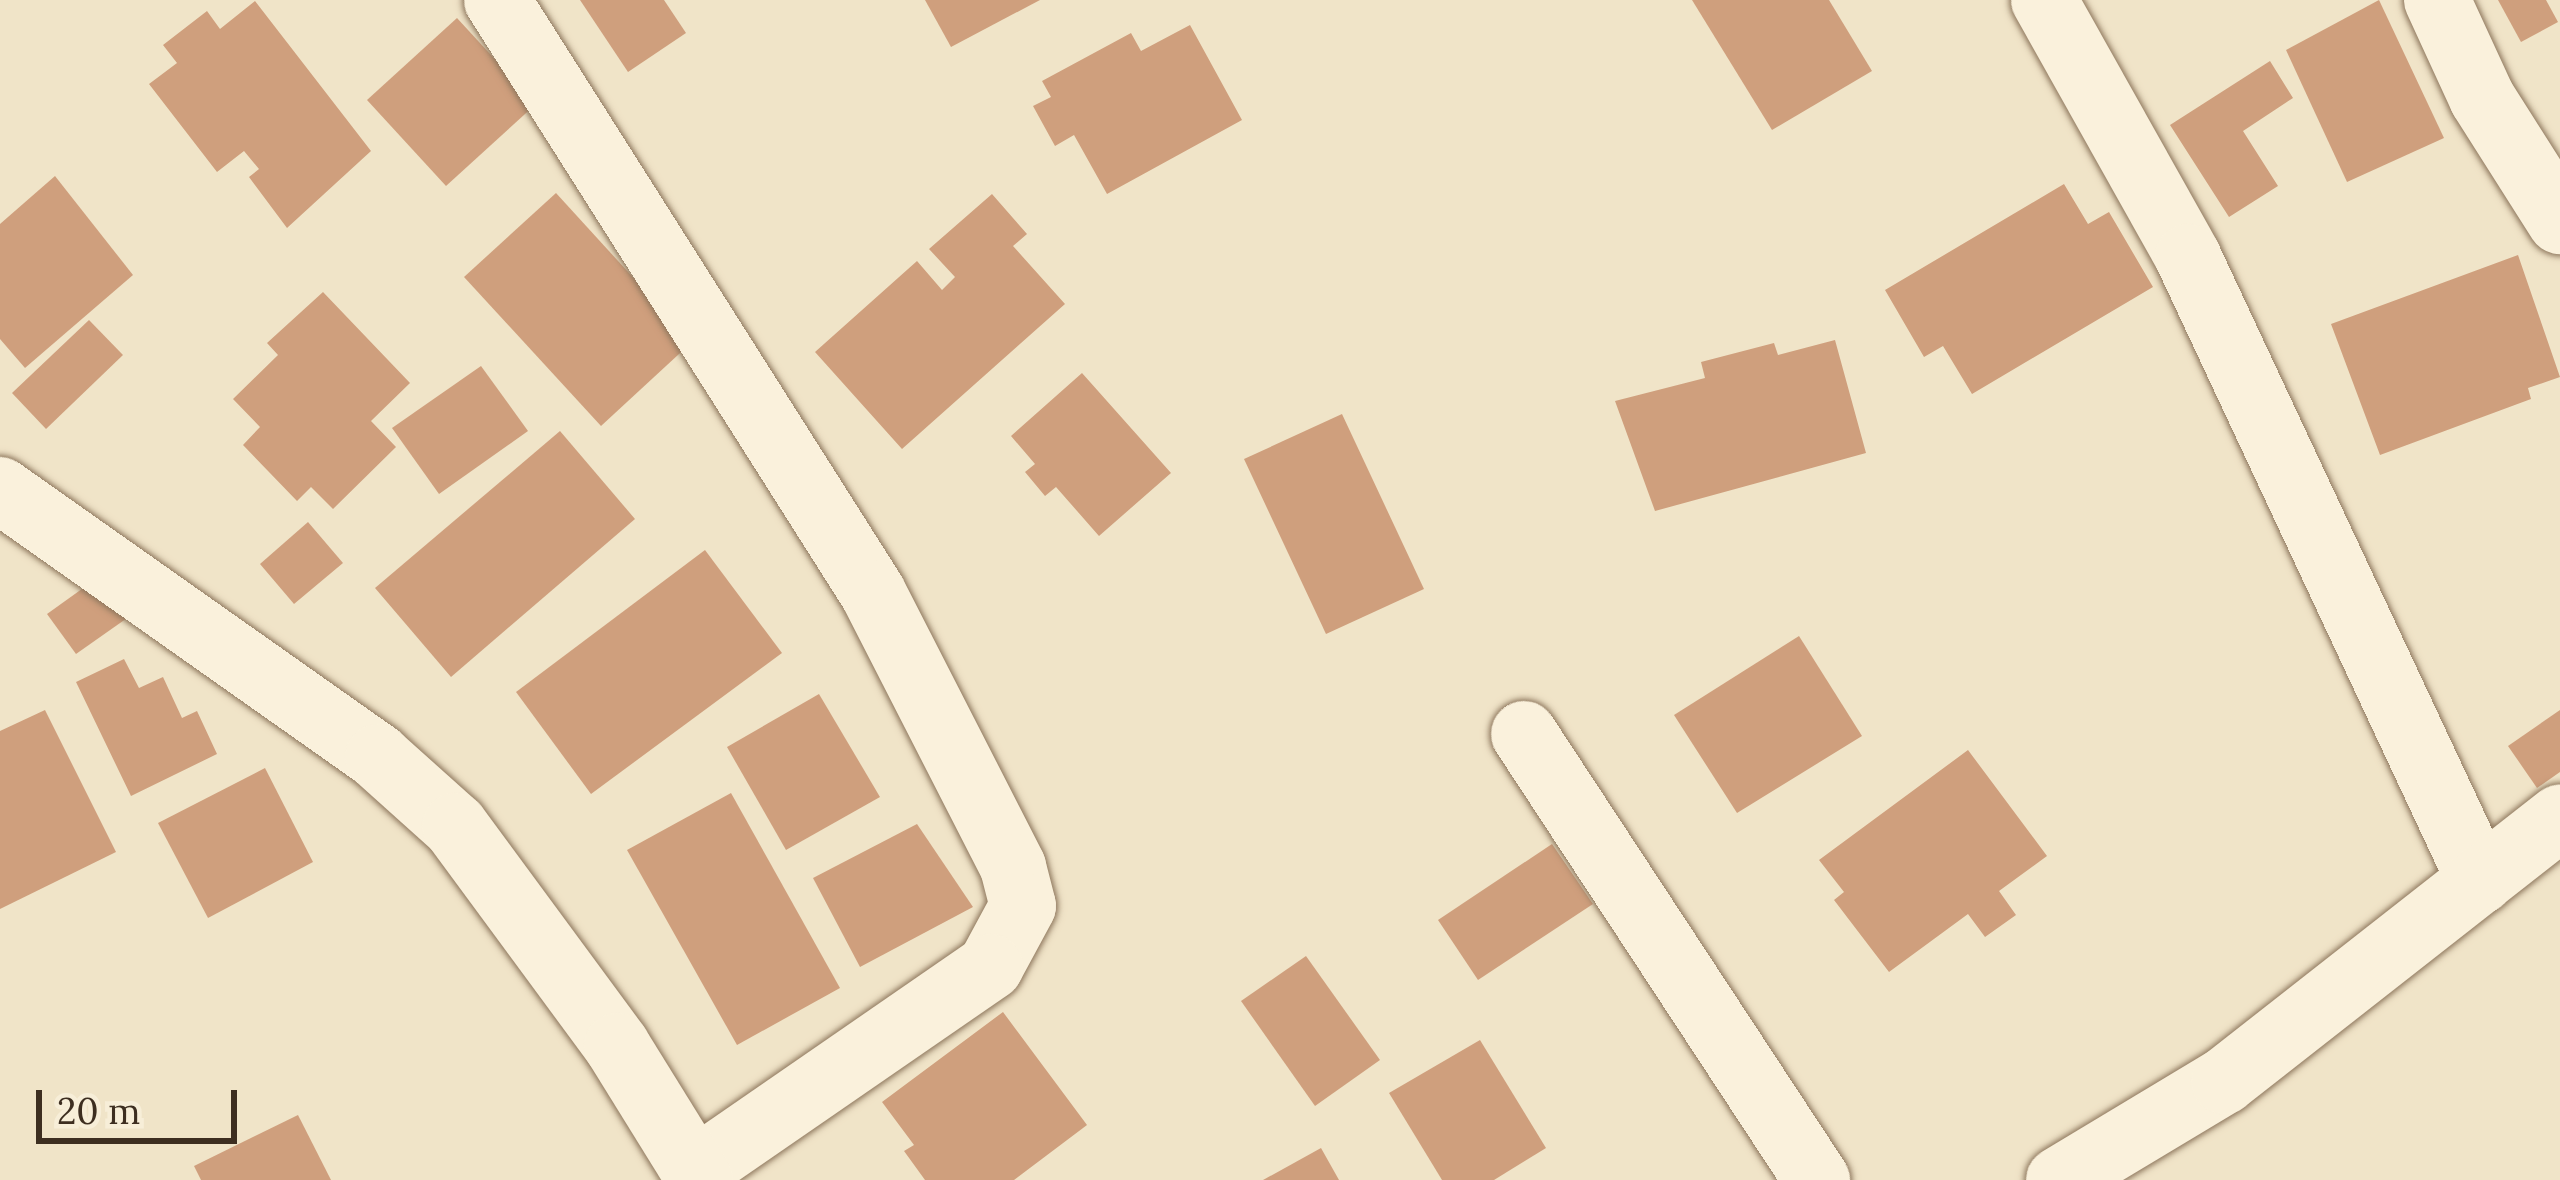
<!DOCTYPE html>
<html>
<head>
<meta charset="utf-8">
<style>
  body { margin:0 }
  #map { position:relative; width:2560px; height:1180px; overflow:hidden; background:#f0e4c8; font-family:Lora,serif }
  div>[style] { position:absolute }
  .building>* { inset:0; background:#cf9f7d }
  .roads { filter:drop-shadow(0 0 3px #8d765c) drop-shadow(0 0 3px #8d765c) }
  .minor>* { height:66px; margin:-33px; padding:0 33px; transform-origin:33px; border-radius:33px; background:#faf1dc }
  span { translate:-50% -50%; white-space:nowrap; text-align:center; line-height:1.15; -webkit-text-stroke:9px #f7eed8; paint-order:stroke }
  .scale { position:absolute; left:36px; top:1090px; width:201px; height:54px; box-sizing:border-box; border:6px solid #3d2e20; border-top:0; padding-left:15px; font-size:36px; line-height:42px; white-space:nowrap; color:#3d2e20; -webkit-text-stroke:9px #f7eed8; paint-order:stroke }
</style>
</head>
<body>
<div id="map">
  <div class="building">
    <div style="clip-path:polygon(580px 0,664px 0,686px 33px,628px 72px)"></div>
    <div style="clip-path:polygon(925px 0,1040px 0,951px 47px)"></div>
    <div style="clip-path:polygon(1692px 0,1829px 0,1872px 71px,1772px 130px)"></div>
    <div style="clip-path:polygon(2379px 0,2444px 138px,2347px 182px,2286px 50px)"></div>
    <div style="clip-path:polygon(2498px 0,2546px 0,2558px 22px,2521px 42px)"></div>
    <div style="clip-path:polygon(255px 1px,371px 151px,287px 228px,249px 177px,259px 169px,244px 151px,217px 172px,149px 84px,177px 63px,163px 45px,207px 11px,220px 29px)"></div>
    <div style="clip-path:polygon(457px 18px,536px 104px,446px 186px,367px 100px)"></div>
    <div style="clip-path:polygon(1190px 25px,1242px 120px,1107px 194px,1074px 135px,1055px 146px,1033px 106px,1051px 97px,1042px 81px,1131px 33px,1141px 51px)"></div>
    <div style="clip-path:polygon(2270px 61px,2293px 98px,2243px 131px,2278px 186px,2229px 217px,2170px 125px)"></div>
    <div style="clip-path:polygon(55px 176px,133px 275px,25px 368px,0 339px,0 224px)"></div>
    <div style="clip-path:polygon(2064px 184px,2088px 224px,2109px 212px,2153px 287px,1972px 394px,1943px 346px,1924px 357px,1885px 290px)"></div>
    <div style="clip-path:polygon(556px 193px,692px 342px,601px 426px,464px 277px)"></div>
    <div style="clip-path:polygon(992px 194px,1027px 234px,1013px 246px,1065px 304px,902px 449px,815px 352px,917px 261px,942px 290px,955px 277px,929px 249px)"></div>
    <div style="clip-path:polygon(2518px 255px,2560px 377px,2528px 388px,2531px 399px,2380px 455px,2331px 324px)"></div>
    <div style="clip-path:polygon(323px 292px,410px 383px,371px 421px,396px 447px,333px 509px,311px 487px,297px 501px,243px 445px,260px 427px,233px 399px,278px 355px,267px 343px)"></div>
    <div style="clip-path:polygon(89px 320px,123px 355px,46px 429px,12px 393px)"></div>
    <div style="clip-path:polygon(1835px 340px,1866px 453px,1655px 511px,1615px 401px,1705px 378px,1701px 362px,1774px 343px,1778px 355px)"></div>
    <div style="clip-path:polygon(481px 366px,528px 431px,439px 494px,392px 428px)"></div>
    <div style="clip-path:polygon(1082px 373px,1171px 473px,1099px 536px,1056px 487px,1045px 496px,1025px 472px,1035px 464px,1011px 436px)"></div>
    <div style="clip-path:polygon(1342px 414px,1424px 589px,1326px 634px,1244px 459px)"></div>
    <div style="clip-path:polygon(560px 431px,635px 519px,451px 677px,375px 588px)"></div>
    <div style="clip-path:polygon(308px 522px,343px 563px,294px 604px,260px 564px)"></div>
    <div style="clip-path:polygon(705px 550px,782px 653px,591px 794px,516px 692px)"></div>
    <div style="clip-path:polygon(100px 576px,130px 616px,76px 654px,47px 614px)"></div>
    <div style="clip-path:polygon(1799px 636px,1862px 736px,1737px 813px,1674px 715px)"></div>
    <div style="clip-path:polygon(124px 659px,139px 688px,163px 677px,182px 718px,197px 711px,217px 754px,131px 796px,76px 682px)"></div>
    <div style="clip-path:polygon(819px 694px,880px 797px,786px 850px,727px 747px)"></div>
    <div style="clip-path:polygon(45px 710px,116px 852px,0 909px,0 731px)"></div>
    <div style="clip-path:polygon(2560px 710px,2560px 772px,2537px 788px,2508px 746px)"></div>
    <div style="clip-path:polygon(1968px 750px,2047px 856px,1999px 891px,2016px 915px,1985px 937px,1968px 914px,1889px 972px,1834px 900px,1844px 892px,1819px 860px)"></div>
    <div style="clip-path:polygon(265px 768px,313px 862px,208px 918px,158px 823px)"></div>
    <div style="clip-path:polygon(731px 793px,840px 988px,737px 1045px,627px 850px)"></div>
    <div style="clip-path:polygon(917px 824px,973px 907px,860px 967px,813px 878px)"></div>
    <div style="clip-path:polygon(1552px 844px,1593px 904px,1478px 980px,1438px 920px)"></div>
    <div style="clip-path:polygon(1306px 956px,1380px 1060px,1315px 1106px,1241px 1001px)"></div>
    <div style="clip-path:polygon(1003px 1012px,1087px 1125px,1014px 1180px,925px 1180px,904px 1151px,914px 1145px,882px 1102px)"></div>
    <div style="clip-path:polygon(1480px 1040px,1546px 1148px,1494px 1180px,1442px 1180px,1389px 1093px)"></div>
    <div style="clip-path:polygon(298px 1115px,331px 1180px,201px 1180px,194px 1166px)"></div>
    <div style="clip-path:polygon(1321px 1148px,1339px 1180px,1263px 1180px)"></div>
  </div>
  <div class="roads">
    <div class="minor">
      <div style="left:497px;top:0;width:702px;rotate:57.62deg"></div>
      <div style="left:873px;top:593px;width:308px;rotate:62.9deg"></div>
      <div style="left:1013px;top:867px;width:40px;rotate:75.6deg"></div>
      <div style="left:1023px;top:906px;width:69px;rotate:118.4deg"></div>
      <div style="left:990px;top:967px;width:359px;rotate:145.4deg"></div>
      <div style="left:2044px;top:0;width:295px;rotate:60.7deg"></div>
      <div style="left:2188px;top:257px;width:689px;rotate:64.92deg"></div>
      <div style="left:2437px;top:0;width:108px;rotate:65.3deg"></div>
      <div style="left:2482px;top:98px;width:146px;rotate:57.6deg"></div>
      <div style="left:0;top:490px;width:463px;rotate:35.2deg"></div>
      <div style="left:378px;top:757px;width:103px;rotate:41.9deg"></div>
      <div style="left:455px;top:826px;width:273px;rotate:53.6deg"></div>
      <div style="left:617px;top:1046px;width:158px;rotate:58.2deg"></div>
      <div style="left:1524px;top:734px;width:534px;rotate:56.7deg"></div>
      <div style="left:2059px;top:1180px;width:192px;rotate:-31deg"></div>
      <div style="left:2224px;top:1081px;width:427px;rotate:-38.1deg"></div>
    </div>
  </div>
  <div class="scale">20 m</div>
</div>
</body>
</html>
